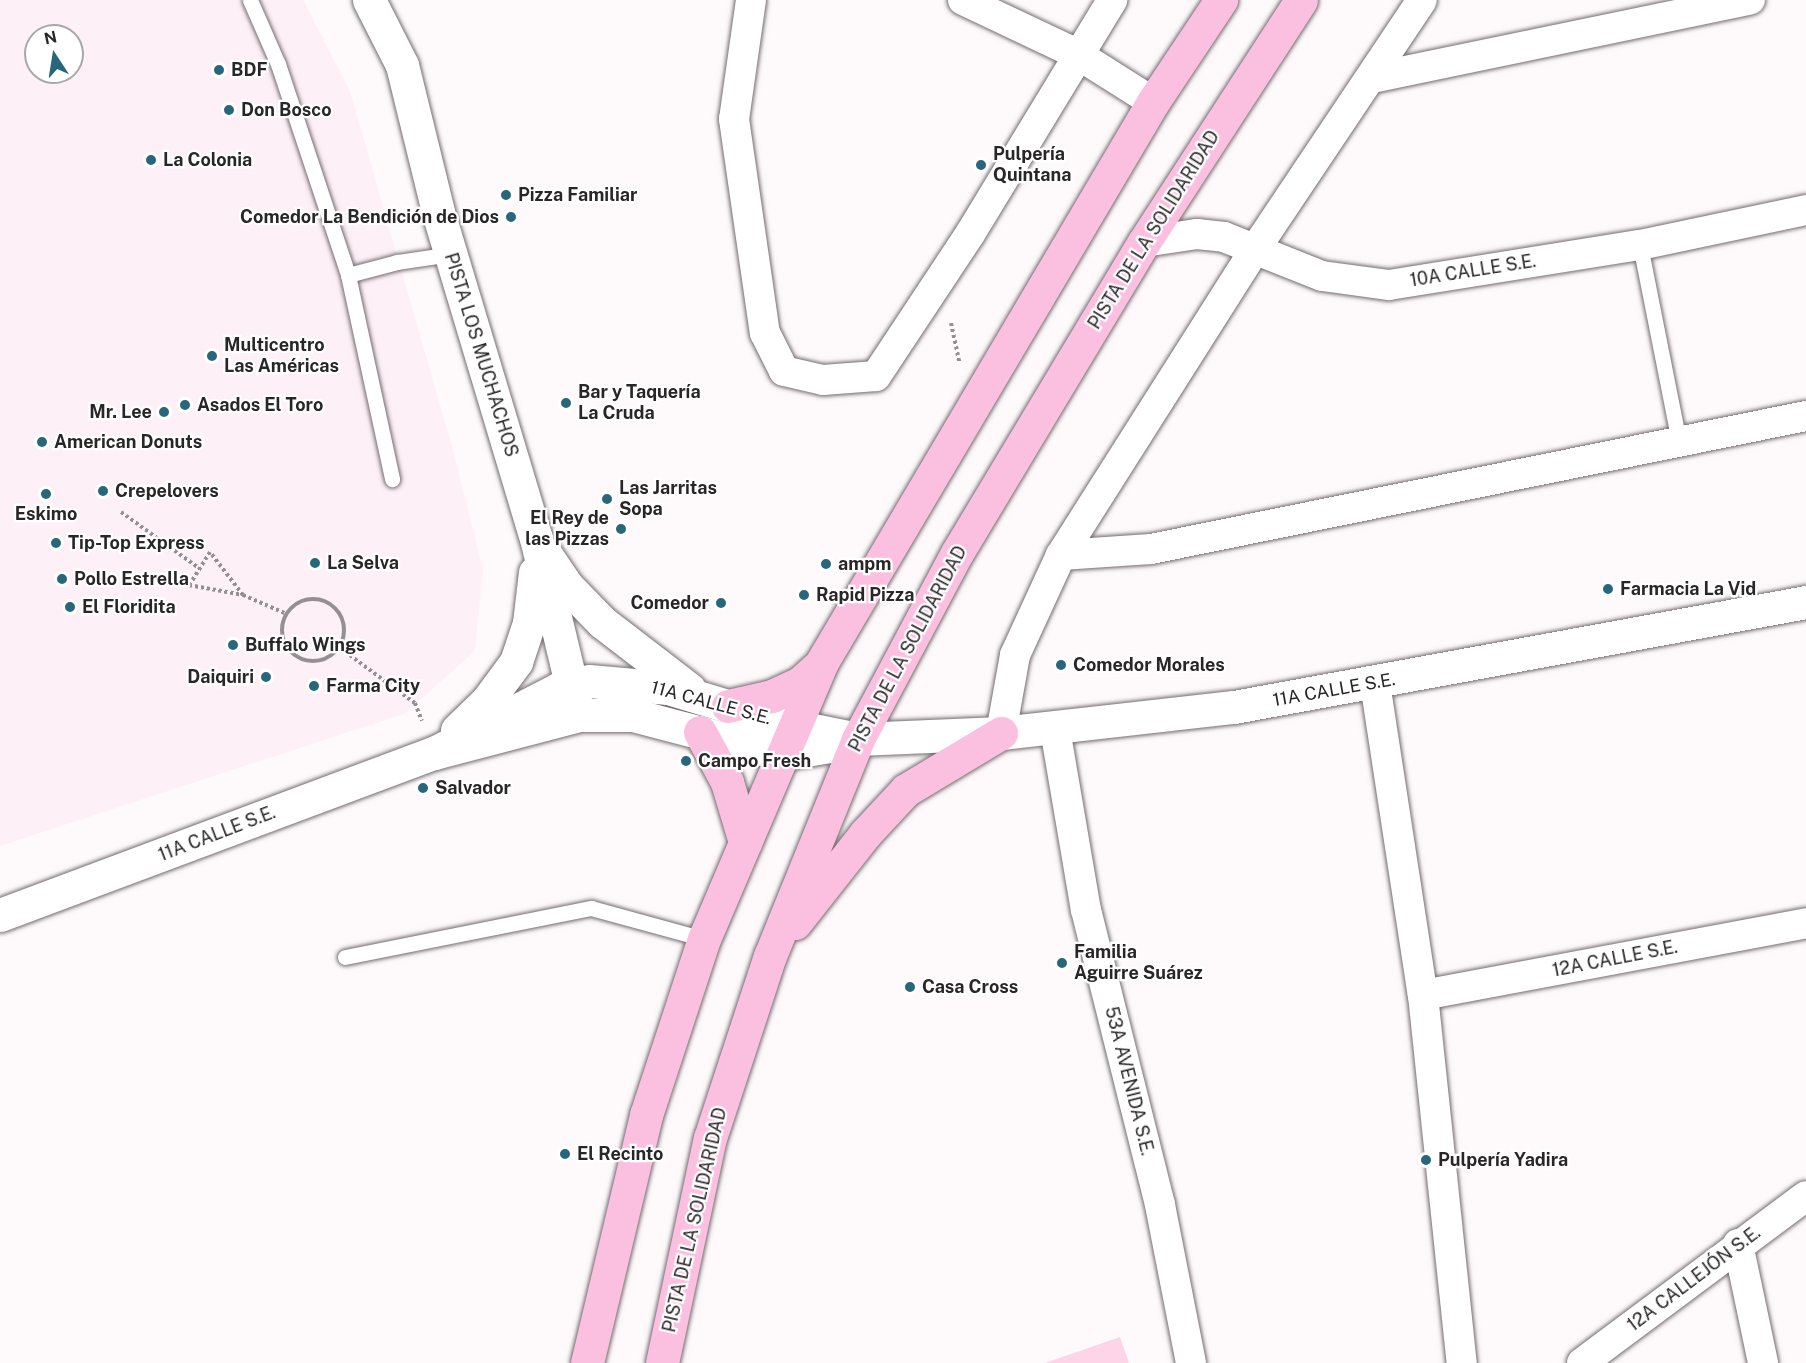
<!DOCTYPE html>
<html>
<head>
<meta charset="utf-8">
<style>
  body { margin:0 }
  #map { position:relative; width:1806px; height:1363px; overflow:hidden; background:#fefafc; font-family:"Public Sans",sans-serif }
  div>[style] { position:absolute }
  .built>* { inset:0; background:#fef0f7 }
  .green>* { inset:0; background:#fdd4e8 }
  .path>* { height:4px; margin-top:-2px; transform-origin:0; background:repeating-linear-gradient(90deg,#949092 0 3px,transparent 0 6px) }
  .path>.ring { margin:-2px; padding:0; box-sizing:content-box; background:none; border:4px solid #949092; border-radius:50% }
  .roads { filter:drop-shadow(0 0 2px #746c70) drop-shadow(0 0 2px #746c70) }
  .service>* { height:15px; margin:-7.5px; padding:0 7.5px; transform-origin:7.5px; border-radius:7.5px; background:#fff }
  .minor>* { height:30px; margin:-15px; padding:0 15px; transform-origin:15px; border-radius:15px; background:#fff }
  .tertiary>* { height:33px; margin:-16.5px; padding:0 16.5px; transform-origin:16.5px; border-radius:16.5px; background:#fff }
  .primary>* { height:33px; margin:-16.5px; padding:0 16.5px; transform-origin:16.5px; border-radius:16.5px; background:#fbc0e0 }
  .dots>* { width:16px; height:16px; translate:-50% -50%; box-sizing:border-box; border:3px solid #fff; border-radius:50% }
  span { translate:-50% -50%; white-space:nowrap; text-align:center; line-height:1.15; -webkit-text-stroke:4.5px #fff; paint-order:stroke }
  .poi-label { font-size:18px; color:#292628; font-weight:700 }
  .left { translate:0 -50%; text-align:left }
  .right { translate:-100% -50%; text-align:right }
  .street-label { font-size:18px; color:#292628 }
  .north { position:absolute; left:24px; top:24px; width:60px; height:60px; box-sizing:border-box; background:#fff; border:2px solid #a9a8a9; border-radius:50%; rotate:348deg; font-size:16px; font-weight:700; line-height:24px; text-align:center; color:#292628 }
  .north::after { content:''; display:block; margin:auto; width:21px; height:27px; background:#28667c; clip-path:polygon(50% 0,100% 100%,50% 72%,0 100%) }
</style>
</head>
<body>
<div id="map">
  <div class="built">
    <div style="clip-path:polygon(evenodd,0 0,303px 0,350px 91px,453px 450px,483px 569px,475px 651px,404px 714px,0 846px,0 0,36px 36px,72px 36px,72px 72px,36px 72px,36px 36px)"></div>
  </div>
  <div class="green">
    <div style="clip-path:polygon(1120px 1337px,1129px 1363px,1045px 1363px)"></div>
  </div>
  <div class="path">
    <div style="left:951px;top:323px;width:40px;rotate:78deg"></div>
    <div style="left:121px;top:512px;width:97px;rotate:35.8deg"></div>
    <div style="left:243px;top:595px;width:54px;rotate:-127.5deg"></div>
    <div style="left:210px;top:552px;width:39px;rotate:122deg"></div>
    <div style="left:189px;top:585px;width:55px;rotate:10.5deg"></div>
    <div style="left:243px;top:595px;width:48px;rotate:23.4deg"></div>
    <div class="ring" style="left:282px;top:599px;width:58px;height:58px"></div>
    <div style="left:340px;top:648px;width:93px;rotate:36.3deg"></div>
    <div style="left:415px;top:703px;width:19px;rotate:69deg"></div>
  </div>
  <div class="roads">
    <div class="service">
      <div style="left:250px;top:0;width:70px;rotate:66.4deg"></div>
      <div style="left:278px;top:64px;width:222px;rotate:71.6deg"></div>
      <div style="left:348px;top:275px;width:209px;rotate:77.8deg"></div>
      <div style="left:1640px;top:245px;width:201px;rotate:78.8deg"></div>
      <div style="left:348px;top:275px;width:51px;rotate:-14.9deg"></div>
      <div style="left:397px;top:262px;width:55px;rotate:-8.4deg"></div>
      <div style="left:345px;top:957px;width:251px;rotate:-11.3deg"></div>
      <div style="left:591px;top:908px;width:117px;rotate:15.3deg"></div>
    </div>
    <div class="minor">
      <div style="left:751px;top:0;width:120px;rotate:98.1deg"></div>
      <div style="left:734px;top:119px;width:216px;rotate:81.8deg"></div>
      <div style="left:765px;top:333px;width:42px;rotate:63.4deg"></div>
      <div style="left:784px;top:371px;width:40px;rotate:13deg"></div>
      <div style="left:823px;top:380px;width:53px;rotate:-4.3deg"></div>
      <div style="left:876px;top:376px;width:170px;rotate:-56.5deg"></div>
      <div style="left:970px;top:234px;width:274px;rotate:-58.7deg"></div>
      <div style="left:963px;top:0;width:126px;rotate:25.3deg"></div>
      <div style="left:1077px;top:54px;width:90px;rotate:32.3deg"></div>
      <div style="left:1372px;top:78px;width:386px;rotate:-11.7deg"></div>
      <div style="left:1144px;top:242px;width:54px;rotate:-8.6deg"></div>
      <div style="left:1197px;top:234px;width:27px;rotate:6deg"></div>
      <div style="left:1224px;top:237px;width:105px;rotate:21.7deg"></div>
      <div style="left:1322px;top:276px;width:68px;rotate:7.7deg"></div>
      <div style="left:1389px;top:285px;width:254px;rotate:-9.1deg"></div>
      <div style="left:1640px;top:245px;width:170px;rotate:-11.9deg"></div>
      <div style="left:1061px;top:555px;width:90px;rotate:-3.8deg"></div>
      <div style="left:1151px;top:549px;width:668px;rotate:-11.48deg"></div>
      <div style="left:1375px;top:683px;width:316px;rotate:81.3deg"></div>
      <div style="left:1423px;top:995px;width:370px;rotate:84deg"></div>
      <div style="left:1055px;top:729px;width:184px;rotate:80.3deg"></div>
      <div style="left:1086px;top:910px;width:304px;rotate:75.9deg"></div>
      <div style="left:1160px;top:1205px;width:161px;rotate:78.9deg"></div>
      <div style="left:1001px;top:733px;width:79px;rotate:-79.8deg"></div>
      <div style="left:1015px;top:655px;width:110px;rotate:-65.3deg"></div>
      <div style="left:1061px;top:555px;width:364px;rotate:-57.6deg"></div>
      <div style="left:1256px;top:248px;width:298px;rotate:-56.2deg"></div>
      <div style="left:1423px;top:995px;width:390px;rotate:-10.6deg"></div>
      <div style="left:1738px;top:1244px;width:122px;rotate:78.1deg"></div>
      <div style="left:1582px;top:1363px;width:279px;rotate:-36.7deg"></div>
    </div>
    <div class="tertiary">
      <div style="left:369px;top:0;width:73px;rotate:63.1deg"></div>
      <div style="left:402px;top:65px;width:151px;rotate:76.2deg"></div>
      <div style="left:438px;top:212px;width:340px;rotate:73.3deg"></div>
      <div style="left:536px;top:538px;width:172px;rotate:76.5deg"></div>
      <div style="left:546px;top:555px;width:36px;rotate:56deg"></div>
      <div style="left:566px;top:585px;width:52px;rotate:45.8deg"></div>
      <div style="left:602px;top:622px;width:110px;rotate:37.6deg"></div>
      <div style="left:457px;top:730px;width:42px;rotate:-44deg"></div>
      <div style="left:487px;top:701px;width:49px;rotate:-53.4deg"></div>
      <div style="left:516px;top:662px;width:41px;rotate:-71.6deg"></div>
      <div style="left:529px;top:623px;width:51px;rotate:-83.3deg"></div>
      <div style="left:434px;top:753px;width:140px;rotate:-27.3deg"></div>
      <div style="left:558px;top:689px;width:32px;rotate:-14deg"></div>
      <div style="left:589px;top:681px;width:79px;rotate:5.1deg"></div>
      <div style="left:668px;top:688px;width:131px;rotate:16.9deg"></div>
      <div style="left:793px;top:726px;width:66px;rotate:11.3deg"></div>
      <div style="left:858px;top:739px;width:143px;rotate:-2.4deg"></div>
      <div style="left:1001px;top:733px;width:234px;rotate:-6.4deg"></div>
      <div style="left:1234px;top:707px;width:582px;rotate:-10.4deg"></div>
      <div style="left:0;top:915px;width:463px;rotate:-20.5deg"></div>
      <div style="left:434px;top:753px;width:150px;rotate:-14.7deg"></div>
      <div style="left:579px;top:715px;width:54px"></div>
      <div style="left:633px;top:715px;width:154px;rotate:14.7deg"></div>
      <div style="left:782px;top:754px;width:67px;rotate:-9.5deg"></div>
    </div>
    <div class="primary">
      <div style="left:728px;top:706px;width:45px;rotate:-12.8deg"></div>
      <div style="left:772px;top:696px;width:31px;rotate:-25deg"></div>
      <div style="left:800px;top:683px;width:28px;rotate:-42deg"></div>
      <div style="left:700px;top:732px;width:57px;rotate:61.6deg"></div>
      <div style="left:727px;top:782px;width:63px;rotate:73.3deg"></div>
      <div style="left:795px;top:923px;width:113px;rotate:-51.8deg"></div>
      <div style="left:865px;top:834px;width:60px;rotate:-47deg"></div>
      <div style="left:906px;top:790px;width:111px;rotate:-31deg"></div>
      <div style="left:587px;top:1363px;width:255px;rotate:-76.6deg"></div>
      <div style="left:646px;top:1115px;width:185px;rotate:-71.8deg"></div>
      <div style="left:704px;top:939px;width:301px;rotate:-66.9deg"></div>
      <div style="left:822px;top:662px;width:651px;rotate:-59.41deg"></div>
      <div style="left:1153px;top:102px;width:123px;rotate:-56.3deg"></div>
      <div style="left:662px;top:1363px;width:230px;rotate:-78deg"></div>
      <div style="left:710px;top:1138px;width:192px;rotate:-71.8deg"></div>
      <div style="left:770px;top:956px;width:234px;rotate:-67.9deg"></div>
      <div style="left:858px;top:739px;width:211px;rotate:-62deg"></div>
      <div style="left:957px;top:553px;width:363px;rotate:-59deg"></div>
      <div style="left:1144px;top:242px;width:288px;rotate:-57deg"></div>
    </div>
  </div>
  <div class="dots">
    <div style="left:219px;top:70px;background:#28667c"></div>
    <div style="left:229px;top:110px;background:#28667c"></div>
    <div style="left:151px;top:160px;background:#28667c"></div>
    <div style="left:981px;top:165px;background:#28667c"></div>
    <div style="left:506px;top:195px;background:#28667c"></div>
    <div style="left:511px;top:217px;background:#28667c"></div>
    <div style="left:212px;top:356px;background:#28667c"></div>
    <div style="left:566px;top:403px;background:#28667c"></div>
    <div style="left:185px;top:405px;background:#28667c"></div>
    <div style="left:164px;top:412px;background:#28667c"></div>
    <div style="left:42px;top:442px;background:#28667c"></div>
    <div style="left:103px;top:491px;background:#28667c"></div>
    <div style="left:46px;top:494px;background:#28667c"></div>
    <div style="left:607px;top:499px;background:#28667c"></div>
    <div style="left:621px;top:529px;background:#28667c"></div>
    <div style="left:56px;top:543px;background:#28667c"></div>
    <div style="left:315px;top:563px;background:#28667c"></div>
    <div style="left:826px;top:564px;background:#28667c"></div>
    <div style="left:62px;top:579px;background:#28667c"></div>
    <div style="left:1608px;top:589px;background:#28667c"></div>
    <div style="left:804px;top:595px;background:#28667c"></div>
    <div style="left:721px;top:603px;background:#28667c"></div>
    <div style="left:70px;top:607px;background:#28667c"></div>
    <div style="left:233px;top:645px;background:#28667c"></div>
    <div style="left:1061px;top:665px;background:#28667c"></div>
    <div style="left:266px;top:677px;background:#28667c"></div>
    <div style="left:314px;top:686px;background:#28667c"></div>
    <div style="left:686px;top:761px;background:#28667c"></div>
    <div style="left:423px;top:788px;background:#28667c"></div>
    <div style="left:1062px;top:963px;background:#28667c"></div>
    <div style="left:910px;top:987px;background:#28667c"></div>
    <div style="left:565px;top:1154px;background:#28667c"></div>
    <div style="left:1426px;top:1160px;background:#28667c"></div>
  </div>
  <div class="poi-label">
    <span class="left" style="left:231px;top:70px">BDF</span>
    <span class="left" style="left:241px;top:110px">Don Bosco</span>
    <span class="left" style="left:993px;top:165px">Pulpería<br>Quintana</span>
    <span class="left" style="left:163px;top:160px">La Colonia</span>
    <span class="left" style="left:518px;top:195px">Pizza Familiar</span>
    <span class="right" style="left:499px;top:217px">Comedor La Bendición de Dios</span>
    <span class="left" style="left:224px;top:356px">Multicentro<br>Las Américas</span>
    <span class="left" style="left:578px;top:403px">Bar y Taquería<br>La Cruda</span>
    <span class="left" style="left:197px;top:405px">Asados El Toro</span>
    <span class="right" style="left:152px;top:412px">Mr. Lee</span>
    <span class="left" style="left:54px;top:442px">American Donuts</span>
    <span class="left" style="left:619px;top:499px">Las Jarritas<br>Sopa</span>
    <span class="left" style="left:115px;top:491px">Crepelovers</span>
    <span style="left:46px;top:514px">Eskimo</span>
    <span class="right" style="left:609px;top:529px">El Rey de<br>las Pizzas</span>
    <span class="left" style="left:68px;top:543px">Tip-Top Express</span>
    <span class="left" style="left:327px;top:563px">La Selva</span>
    <span class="left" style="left:838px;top:564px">ampm</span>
    <span class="left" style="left:74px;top:579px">Pollo Estrella</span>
    <span class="left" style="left:1620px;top:589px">Farmacia La Vid</span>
    <span class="left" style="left:816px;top:595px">Rapid Pizza</span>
    <span class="right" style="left:709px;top:603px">Comedor</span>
    <span class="left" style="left:82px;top:607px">El Floridita</span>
    <span class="left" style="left:245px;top:645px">Buffalo Wings</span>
    <span class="left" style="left:1073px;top:665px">Comedor Morales</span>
    <span class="right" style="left:254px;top:677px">Daiquiri</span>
    <span class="left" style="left:326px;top:686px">Farma City</span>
    <span class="left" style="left:698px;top:761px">Campo Fresh</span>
    <span class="left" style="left:435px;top:788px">Salvador</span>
    <span class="left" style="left:1074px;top:963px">Familia<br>Aguirre Suárez</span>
    <span class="left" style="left:922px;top:987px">Casa Cross</span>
    <span class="left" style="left:577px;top:1154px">El Recinto</span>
    <span class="left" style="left:1438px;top:1160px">Pulpería Yadira</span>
  </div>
  <div class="street-label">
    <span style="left:1154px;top:230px;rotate:-58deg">PISTA DE LA SOLIDARIDAD</span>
    <span style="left:1473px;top:271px;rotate:-9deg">10A CALLE S.E.</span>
    <span style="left:481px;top:355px;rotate:73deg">PISTA LOS MUCHACHOS</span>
    <span style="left:908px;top:649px;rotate:-62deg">PISTA DE LA SOLIDARIDAD</span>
    <span style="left:1334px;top:690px;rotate:-10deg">11A CALLE S.E.</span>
    <span style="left:711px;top:703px;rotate:15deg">11A CALLE S.E.</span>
    <span style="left:217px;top:834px;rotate:-21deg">11A CALLE S.E.</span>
    <span style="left:1615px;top:959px;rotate:-11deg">12A CALLE S.E.</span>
    <span style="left:1129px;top:1081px;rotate:76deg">53A AVENIDA S.E.</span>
    <span style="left:695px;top:1220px;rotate:-77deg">PISTA DE LA SOLIDARIDAD</span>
    <span style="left:1694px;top:1279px;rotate:-37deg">12A CALLEJÓN S.E.</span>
  </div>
  <div class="north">N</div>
</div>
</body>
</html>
